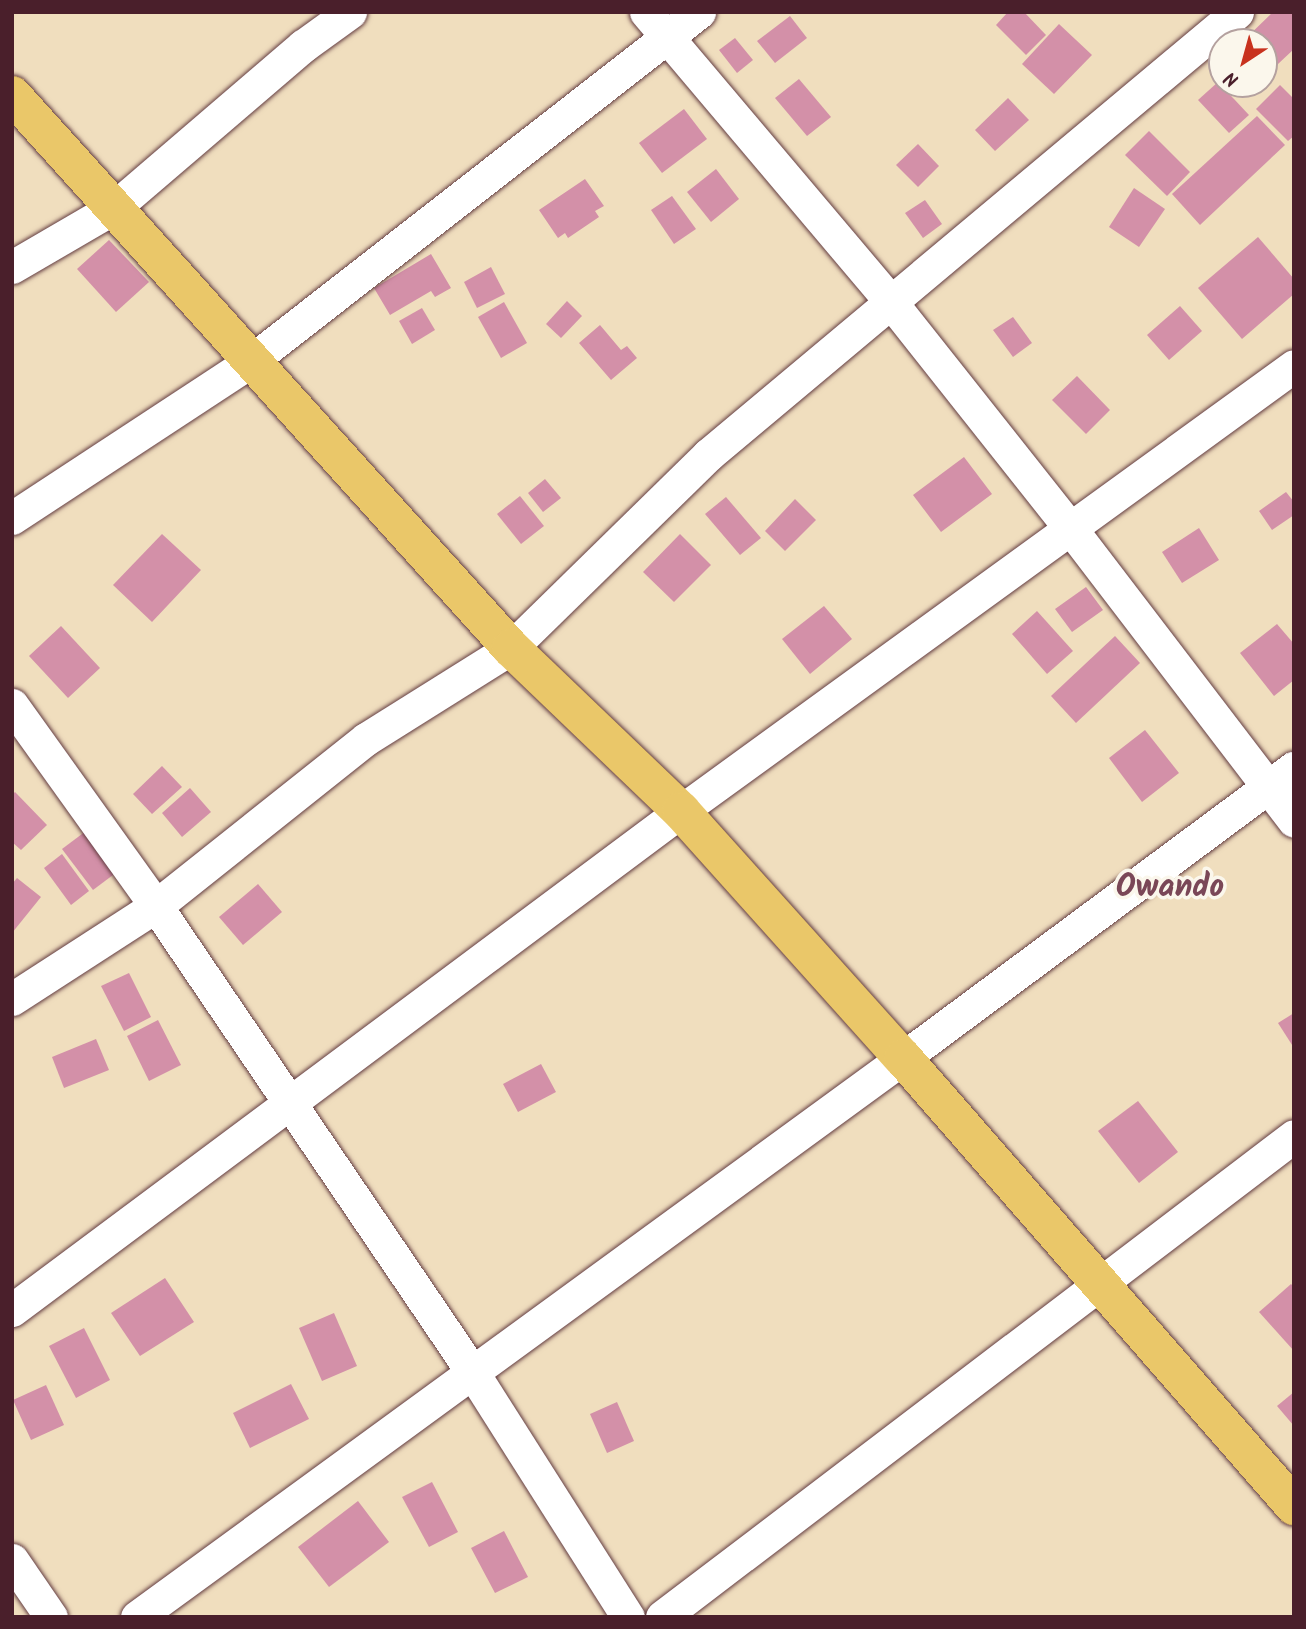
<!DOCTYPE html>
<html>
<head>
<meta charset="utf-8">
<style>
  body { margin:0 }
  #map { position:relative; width:1306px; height:1629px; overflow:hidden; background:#f0debe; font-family:Kalam,sans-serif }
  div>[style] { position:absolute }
  .building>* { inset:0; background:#d390a8 }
  .roads { filter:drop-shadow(0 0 2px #633c41) drop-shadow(0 0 2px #633c41) }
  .minor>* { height:33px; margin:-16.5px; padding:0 16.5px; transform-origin:16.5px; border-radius:16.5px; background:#fff }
  .major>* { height:38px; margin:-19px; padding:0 19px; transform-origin:19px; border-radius:19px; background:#eac769 }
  span { translate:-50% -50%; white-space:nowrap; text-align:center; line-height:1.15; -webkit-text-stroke:7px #fbf7ec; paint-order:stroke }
  .town-label { font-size:32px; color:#7a4757; font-weight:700 }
  .frame { position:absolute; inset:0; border:14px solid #4a1f2b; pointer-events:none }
  .north { position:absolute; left:1208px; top:28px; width:70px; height:70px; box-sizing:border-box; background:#fbf7ec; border:2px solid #b4a19f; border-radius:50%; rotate:216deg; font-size:19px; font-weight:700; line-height:28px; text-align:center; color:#4a1f2b }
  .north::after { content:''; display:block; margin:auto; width:24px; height:32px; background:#c8321e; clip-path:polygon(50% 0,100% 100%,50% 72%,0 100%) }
</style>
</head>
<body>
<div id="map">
  <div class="building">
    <div style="clip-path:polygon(1008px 12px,1024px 12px,1046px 35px,1026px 55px,996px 25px)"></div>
    <div style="clip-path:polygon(1273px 12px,1291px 12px,1294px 15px,1294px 49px,1264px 77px,1264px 42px,1242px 42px)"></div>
    <div style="clip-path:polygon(790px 16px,807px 38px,775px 63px,757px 41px)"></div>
    <div style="clip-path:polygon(1059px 24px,1092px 55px,1054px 94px,1022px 64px)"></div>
    <div style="clip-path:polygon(735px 38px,753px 60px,737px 73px,719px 50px)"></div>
    <div style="clip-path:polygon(799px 79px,831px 117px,807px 136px,775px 98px)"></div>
    <div style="clip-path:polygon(1218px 82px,1249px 115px,1229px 133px,1198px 100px)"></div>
    <div style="clip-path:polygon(1233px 84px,1256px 84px,1244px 96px)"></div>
    <div style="clip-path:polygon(1280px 85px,1294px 99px,1294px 136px,1288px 141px,1256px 109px)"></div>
    <div style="clip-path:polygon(1008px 98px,1029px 120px,995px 151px,975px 130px)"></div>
    <div style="clip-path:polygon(684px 109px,707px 139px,662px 173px,639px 143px)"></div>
    <div style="clip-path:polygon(1257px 116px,1285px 145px,1200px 225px,1172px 194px)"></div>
    <div style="clip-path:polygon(1149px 131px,1190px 172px,1167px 196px,1125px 155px)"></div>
    <div style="clip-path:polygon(918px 144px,939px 166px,918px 187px,896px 165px)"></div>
    <div style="clip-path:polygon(716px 169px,739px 199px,711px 222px,687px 192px)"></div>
    <div style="clip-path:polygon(585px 179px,604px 206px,595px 211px,599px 217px,568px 238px,565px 233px,558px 238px,539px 210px)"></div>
    <div style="clip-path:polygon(1134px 188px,1165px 209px,1139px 247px,1109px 227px)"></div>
    <div style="clip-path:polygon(672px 196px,696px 229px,674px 244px,651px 210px)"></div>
    <div style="clip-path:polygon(925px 200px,942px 224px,923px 238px,905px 213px)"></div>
    <div style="clip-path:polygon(1258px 237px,1294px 279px,1294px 294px,1242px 339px,1198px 288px)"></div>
    <div style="clip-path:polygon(109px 240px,149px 282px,116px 312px,77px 269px)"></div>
    <div style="clip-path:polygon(431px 254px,451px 288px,435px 297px,431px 291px,390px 315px,374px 288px)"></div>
    <div style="clip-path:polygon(491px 267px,505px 294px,477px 308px,464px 282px)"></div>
    <div style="clip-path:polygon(567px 301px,582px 316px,561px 338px,546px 324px)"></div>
    <div style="clip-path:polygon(504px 302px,527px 343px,501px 358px,478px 317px)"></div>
    <div style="clip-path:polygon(1180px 306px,1202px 331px,1169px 360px,1147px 335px)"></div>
    <div style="clip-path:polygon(422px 308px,435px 330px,412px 344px,399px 321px)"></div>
    <div style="clip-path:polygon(1013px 317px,1032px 343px,1013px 357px,993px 330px)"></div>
    <div style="clip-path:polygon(600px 325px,621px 350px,627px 346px,637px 358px,611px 380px,579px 343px)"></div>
    <div style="clip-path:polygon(1077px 376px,1110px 410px,1086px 434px,1052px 400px)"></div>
    <div style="clip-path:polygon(964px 457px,992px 494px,941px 532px,913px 495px)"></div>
    <div style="clip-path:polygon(545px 479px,561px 498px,543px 512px,528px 493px)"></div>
    <div style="clip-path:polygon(1286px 492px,1294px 502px,1294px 515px,1272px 530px,1259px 511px)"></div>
    <div style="clip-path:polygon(520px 496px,544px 526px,521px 544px,497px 514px)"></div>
    <div style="clip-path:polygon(726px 497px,761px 538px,740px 555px,705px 514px)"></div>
    <div style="clip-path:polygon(795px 499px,816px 520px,785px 551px,765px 531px)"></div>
    <div style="clip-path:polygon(1199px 528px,1219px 560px,1182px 583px,1162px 552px)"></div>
    <div style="clip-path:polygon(162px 534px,201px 570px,152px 622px,113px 585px)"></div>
    <div style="clip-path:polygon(680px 534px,711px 565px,674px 602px,643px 572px)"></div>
    <div style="clip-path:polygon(1086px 587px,1103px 610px,1072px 632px,1055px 609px)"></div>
    <div style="clip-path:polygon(824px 606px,852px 639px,810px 674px,782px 639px)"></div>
    <div style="clip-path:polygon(1037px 611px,1073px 651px,1047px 674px,1012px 634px)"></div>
    <div style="clip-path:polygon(1277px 624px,1294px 644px,1294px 680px,1274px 696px,1240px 653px)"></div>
    <div style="clip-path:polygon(61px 626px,100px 668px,68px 698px,29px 656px)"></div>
    <div style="clip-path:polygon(1115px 636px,1140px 663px,1076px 723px,1051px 696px)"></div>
    <div style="clip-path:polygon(1145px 730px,1179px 773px,1142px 802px,1109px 758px)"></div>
    <div style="clip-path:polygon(162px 766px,182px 787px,152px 814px,133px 794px)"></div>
    <div style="clip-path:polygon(190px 788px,211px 812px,182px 837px,162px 813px)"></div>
    <div style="clip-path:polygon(15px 792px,47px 825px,21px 850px,12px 842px,12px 795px)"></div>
    <div style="clip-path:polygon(86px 831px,117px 872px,93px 890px,62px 849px)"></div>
    <div style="clip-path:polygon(62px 854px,89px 891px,71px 905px,44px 868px)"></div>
    <div style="clip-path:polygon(17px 878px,41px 897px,12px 933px,12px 884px)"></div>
    <div style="clip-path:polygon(258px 884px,282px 912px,243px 945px,219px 917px)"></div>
    <div style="clip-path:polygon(129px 973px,151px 1017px,124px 1031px,101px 986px)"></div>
    <div style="clip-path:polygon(1294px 1013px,1294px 1048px,1278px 1023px)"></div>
    <div style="clip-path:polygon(158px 1020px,181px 1065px,149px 1081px,127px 1036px)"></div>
    <div style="clip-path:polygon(96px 1039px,109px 1070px,64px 1088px,52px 1057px)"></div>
    <div style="clip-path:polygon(541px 1064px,556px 1092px,518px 1112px,503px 1084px)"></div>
    <div style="clip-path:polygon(1138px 1101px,1178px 1152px,1139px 1183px,1098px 1131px)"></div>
    <div style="clip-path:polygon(165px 1278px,194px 1322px,140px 1356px,111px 1313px)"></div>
    <div style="clip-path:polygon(1291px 1284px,1294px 1287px,1294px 1351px,1259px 1312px)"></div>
    <div style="clip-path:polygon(334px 1313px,357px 1366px,322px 1381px,299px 1328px)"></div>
    <div style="clip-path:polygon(84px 1328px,110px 1380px,76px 1398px,49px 1346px)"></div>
    <div style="clip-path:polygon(291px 1384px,309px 1419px,250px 1448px,233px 1413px)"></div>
    <div style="clip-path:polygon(46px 1385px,64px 1425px,31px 1440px,13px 1400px)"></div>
    <div style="clip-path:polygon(1294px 1392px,1294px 1426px,1277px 1406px)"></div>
    <div style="clip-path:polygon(617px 1402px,634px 1441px,607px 1453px,590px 1414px)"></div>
    <div style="clip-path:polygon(432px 1482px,458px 1532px,429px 1547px,402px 1497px)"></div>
    <div style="clip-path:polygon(358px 1501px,389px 1542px,329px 1587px,298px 1547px)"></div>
    <div style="clip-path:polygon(504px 1531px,528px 1577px,495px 1593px,471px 1548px)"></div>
  </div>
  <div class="roads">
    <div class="minor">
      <div style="left:646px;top:12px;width:378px;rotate:49.8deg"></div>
      <div style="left:890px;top:301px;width:291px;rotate:51.6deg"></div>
      <div style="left:1071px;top:529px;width:367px;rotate:52.6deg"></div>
      <div style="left:12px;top:267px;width:119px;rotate:-30.2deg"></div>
      <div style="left:115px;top:207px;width:248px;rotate:-40.6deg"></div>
      <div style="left:303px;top:46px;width:58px;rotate:-35.9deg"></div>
      <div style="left:12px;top:518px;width:286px;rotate:-33.3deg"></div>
      <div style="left:251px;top:361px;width:568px;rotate:-37.92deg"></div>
      <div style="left:12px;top:705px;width:247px;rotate:54.4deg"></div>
      <div style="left:156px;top:906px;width:564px;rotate:55.83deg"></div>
      <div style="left:473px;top:1373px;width:289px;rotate:57.6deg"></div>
      <div style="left:12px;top:999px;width:171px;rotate:-32.9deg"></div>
      <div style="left:156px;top:906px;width:268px;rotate:-38.5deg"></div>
      <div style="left:366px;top:739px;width:171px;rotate:-32.1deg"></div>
      <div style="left:511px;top:648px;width:276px;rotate:-44.4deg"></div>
      <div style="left:708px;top:455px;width:690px;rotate:-39.94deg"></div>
      <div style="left:12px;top:1310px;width:835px;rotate:-36.72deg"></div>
      <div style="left:681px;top:811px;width:757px;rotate:-35.98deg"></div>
      <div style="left:12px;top:1560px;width:69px;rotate:55.6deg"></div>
      <div style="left:137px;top:1617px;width:948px;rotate:-36.12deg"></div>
      <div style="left:903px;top:1058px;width:487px;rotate:-36.6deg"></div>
      <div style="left:662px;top:1617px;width:794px;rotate:-37.27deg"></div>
    </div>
    <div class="major">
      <div style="left:12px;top:95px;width:745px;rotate:47.94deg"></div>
      <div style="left:511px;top:648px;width:236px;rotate:43.8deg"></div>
      <div style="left:681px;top:811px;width:332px;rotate:48.1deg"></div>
      <div style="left:903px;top:1058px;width:595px;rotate:48.89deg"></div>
    </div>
  </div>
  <div class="town-label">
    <span style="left:1170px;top:888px">Owando</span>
  </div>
  <div class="frame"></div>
  <div class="north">N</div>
</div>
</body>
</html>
